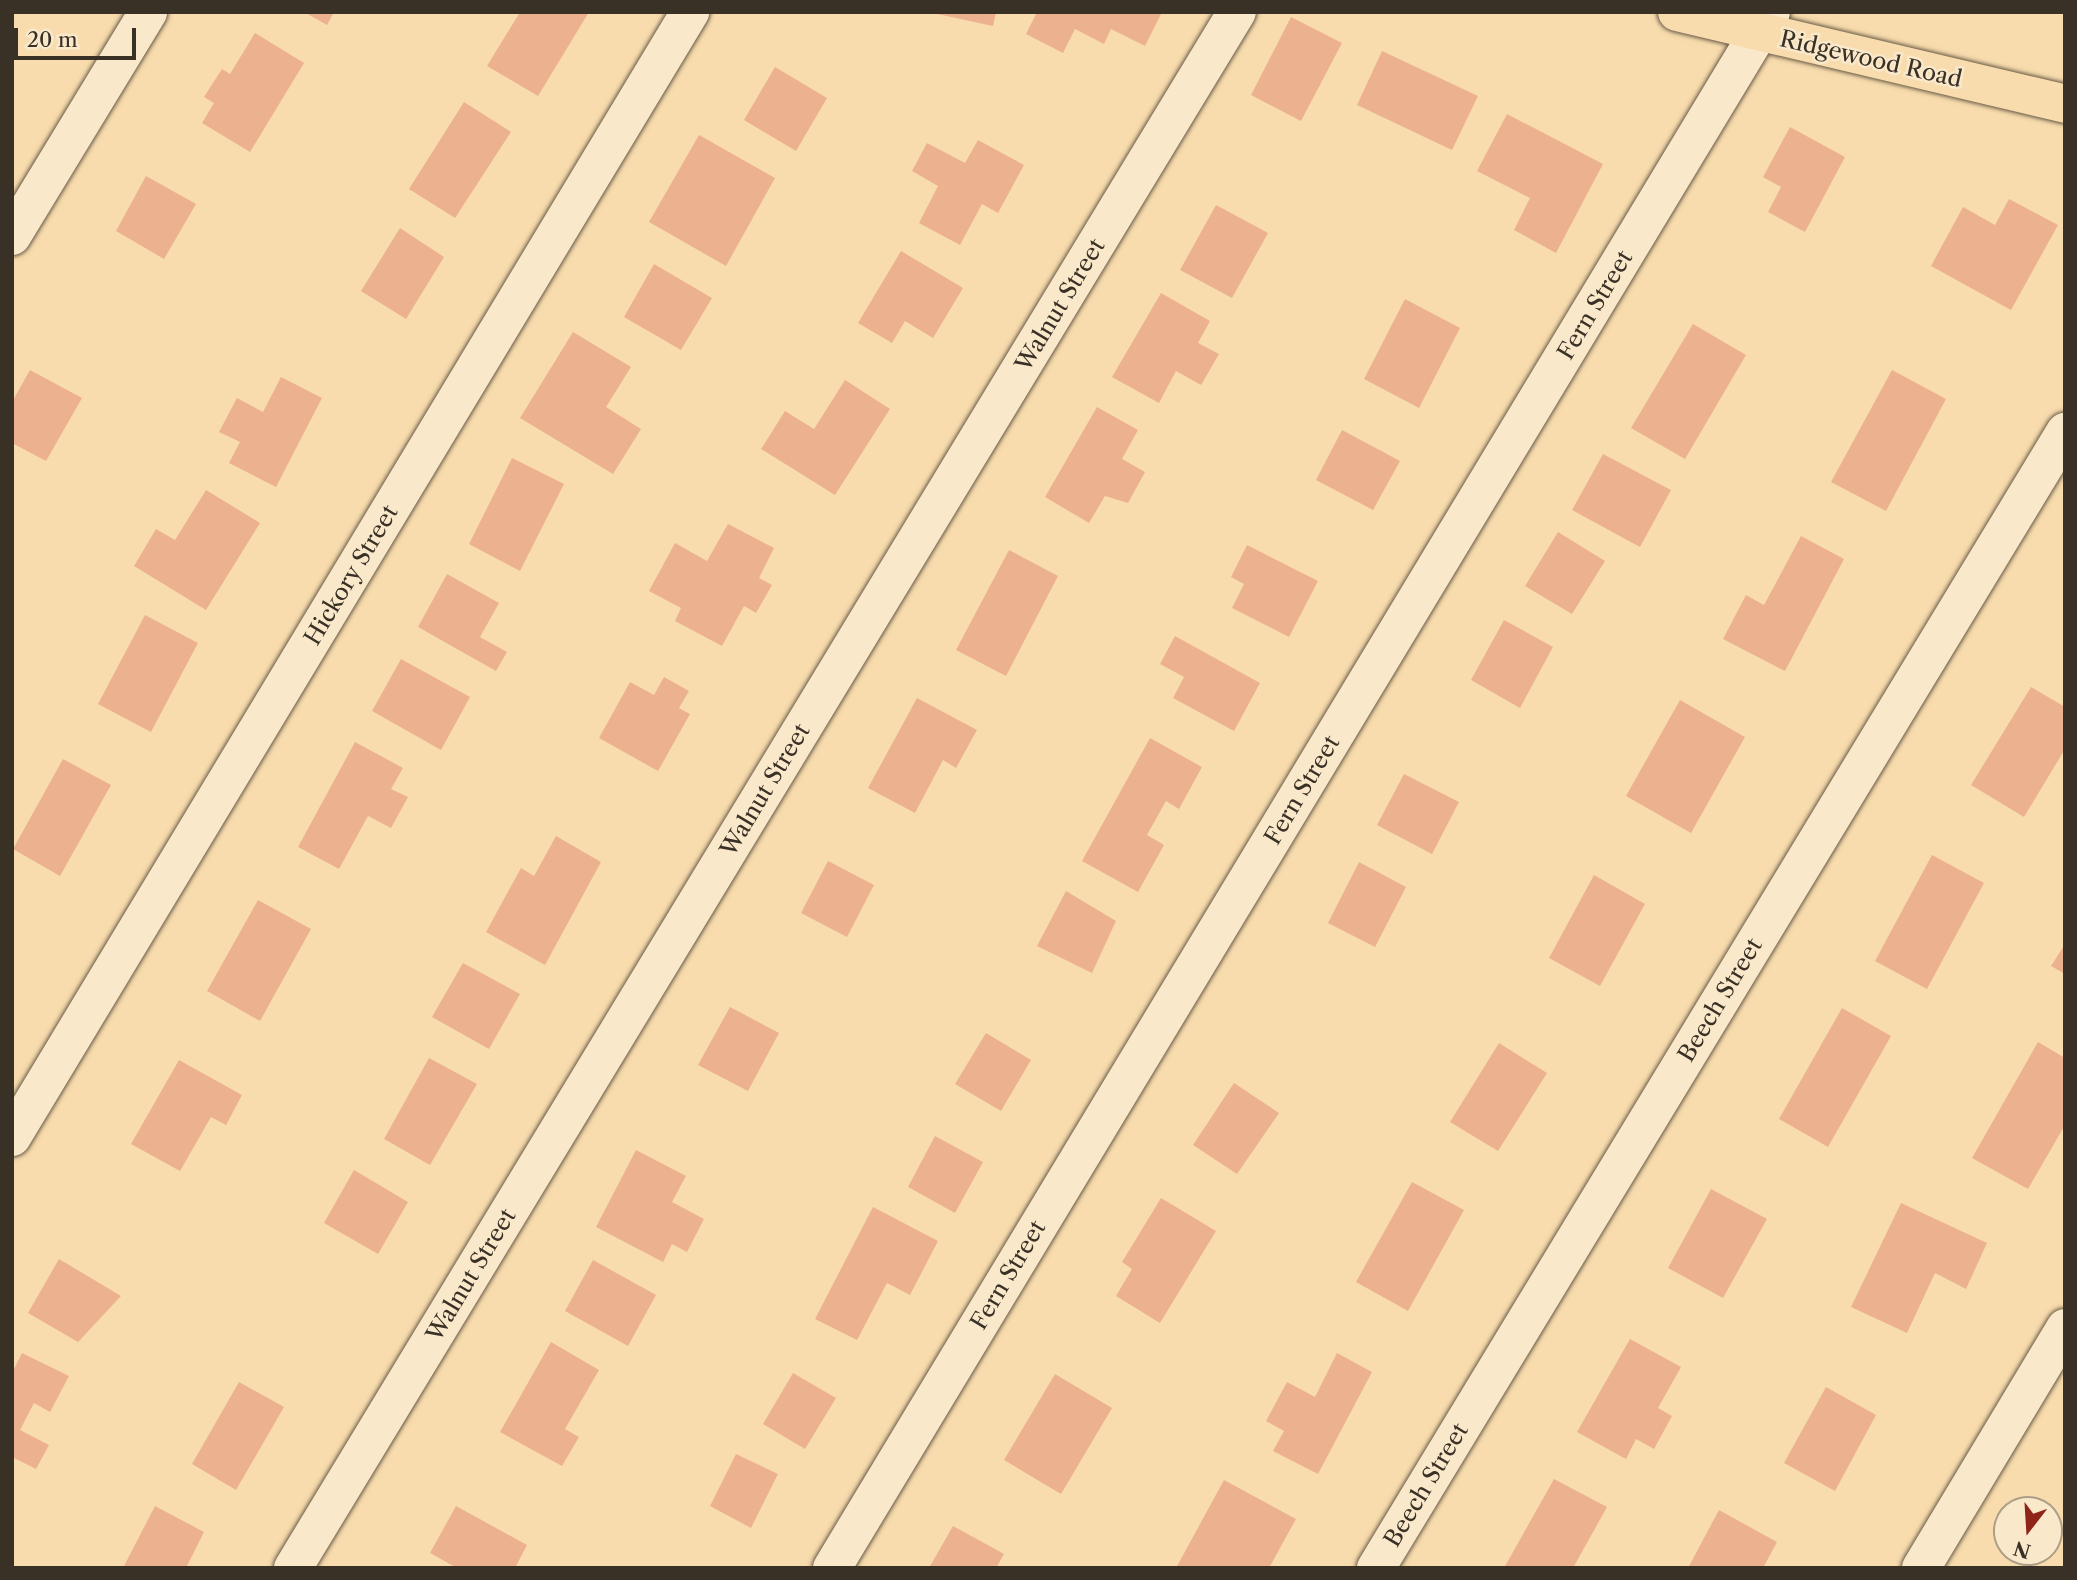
<!DOCTYPE html>
<html>
<head>
<meta charset="utf-8">
<style>
  body { margin:0 }
  #map { position:relative; width:2077px; height:1580px; overflow:hidden; background:#f8dcad; font-family:"Libre Caslon Text",serif }
  div>[style] { position:absolute }
  .building>* { inset:0; background:#ecb290 }
  .roads { filter:drop-shadow(0 0 2px #695b48) drop-shadow(0 0 2px #695b48) }
  .minor>* { height:38px; margin:-19px; padding:0 19px; transform-origin:19px; border-radius:19px; background:#fae8ca }
  .major>* { height:38px; margin:-19px; padding:0 19px; transform-origin:19px; border-radius:19px; background:#f8dcad }
  span { translate:-50% -50%; white-space:nowrap; text-align:center; line-height:1.15; -webkit-text-stroke:5px #fae8ca; paint-order:stroke }
  .street-label { font-size:23px; color:#393026 }
  .frame { position:absolute; inset:0; border:14px solid #393026; pointer-events:none }
  .north { position:absolute; left:1993px; top:1496px; width:70px; height:70px; box-sizing:border-box; background:#fae8ca; border:2px solid #ad9e88; border-radius:50%; rotate:197deg; font-size:19px; font-weight:700; line-height:28px; text-align:center; color:#393026 }
  .north::after { content:''; display:block; margin:auto; width:24px; height:32px; background:#8f2418; clip-path:polygon(50% 0,100% 100%,50% 72%,0 100%) }
  .scale { position:absolute; left:14px; top:28px; width:122px; height:32px; box-sizing:border-box; border:4px solid #393026; border-top:0; padding-left:9px; font-size:21px; line-height:24px; white-space:nowrap; color:#393026; -webkit-text-stroke:5px #fae8ca; paint-order:stroke }
</style>
</head>
<body>
<div id="map">
  <div class="building">
    <div style="clip-path:polygon(304px 12px,334px 12px,327px 25px)"></div>
    <div style="clip-path:polygon(520px 12px,589px 12px,538px 96px,487px 66px)"></div>
    <div style="clip-path:polygon(928px 12px,996px 12px,993px 26px)"></div>
    <div style="clip-path:polygon(1037px 12px,1162px 12px,1145px 46px,1111px 29px,1104px 44px,1075px 29px,1063px 53px,1026px 34px)"></div>
    <div style="clip-path:polygon(1291px 17px,1342px 43px,1301px 121px,1251px 95px)"></div>
    <div style="clip-path:polygon(255px 33px,304px 63px,250px 152px,202px 123px,214px 103px,204px 97px,222px 69px,230px 74px)"></div>
    <div style="clip-path:polygon(1382px 51px,1478px 96px,1452px 150px,1357px 105px)"></div>
    <div style="clip-path:polygon(775px 67px,827px 98px,796px 151px,744px 120px)"></div>
    <div style="clip-path:polygon(464px 102px,511px 132px,455px 218px,409px 189px)"></div>
    <div style="clip-path:polygon(1507px 114px,1603px 164px,1556px 253px,1514px 230px,1530px 198px,1477px 171px)"></div>
    <div style="clip-path:polygon(1790px 127px,1845px 157px,1805px 232px,1768px 212px,1781px 187px,1763px 177px)"></div>
    <div style="clip-path:polygon(699px 135px,775px 178px,726px 266px,649px 222px)"></div>
    <div style="clip-path:polygon(978px 140px,1024px 165px,998px 213px,982px 204px,960px 245px,919px 223px,938px 186px,912px 171px,927px 143px,965px 163px)"></div>
    <div style="clip-path:polygon(146px 176px,196px 204px,164px 259px,116px 231px)"></div>
    <div style="clip-path:polygon(2009px 199px,2058px 225px,2011px 310px,1931px 266px,1963px 207px,1995px 225px)"></div>
    <div style="clip-path:polygon(1216px 205px,1268px 233px,1232px 298px,1180px 270px)"></div>
    <div style="clip-path:polygon(400px 228px,444px 257px,406px 319px,361px 291px)"></div>
    <div style="clip-path:polygon(901px 251px,963px 288px,933px 338px,905px 321px,892px 343px,858px 323px)"></div>
    <div style="clip-path:polygon(654px 264px,712px 298px,681px 350px,624px 317px)"></div>
    <div style="clip-path:polygon(1161px 293px,1210px 321px,1198px 343px,1219px 354px,1201px 385px,1176px 371px,1159px 403px,1112px 377px)"></div>
    <div style="clip-path:polygon(1405px 299px,1460px 328px,1419px 408px,1364px 379px)"></div>
    <div style="clip-path:polygon(1693px 324px,1746px 355px,1685px 459px,1631px 428px)"></div>
    <div style="clip-path:polygon(573px 332px,631px 367px,606px 407px,641px 429px,613px 474px,520px 418px)"></div>
    <div style="clip-path:polygon(30px 370px,82px 398px,46px 461px,12px 443px,12px 402px)"></div>
    <div style="clip-path:polygon(1892px 370px,1946px 399px,1886px 511px,1831px 482px)"></div>
    <div style="clip-path:polygon(281px 377px,322px 398px,276px 487px,229px 463px,240px 442px,219px 432px,237px 398px,263px 412px)"></div>
    <div style="clip-path:polygon(845px 380px,890px 409px,835px 495px,761px 449px,785px 411px,814px 429px)"></div>
    <div style="clip-path:polygon(1097px 407px,1138px 430px,1122px 459px,1145px 472px,1128px 503px,1105px 496px,1089px 523px,1045px 497px)"></div>
    <div style="clip-path:polygon(1342px 430px,1400px 461px,1373px 510px,1316px 480px)"></div>
    <div style="clip-path:polygon(1603px 454px,1671px 490px,1640px 547px,1572px 510px)"></div>
    <div style="clip-path:polygon(512px 458px,564px 484px,520px 571px,469px 544px)"></div>
    <div style="clip-path:polygon(206px 490px,260px 523px,206px 610px,134px 566px,156px 529px,175px 540px)"></div>
    <div style="clip-path:polygon(728px 524px,774px 548px,759px 578px,772px 585px,756px 613px,744px 606px,722px 646px,675px 621px,681px 608px,649px 591px,675px 543px,707px 561px)"></div>
    <div style="clip-path:polygon(1558px 532px,1605px 561px,1572px 614px,1525px 586px)"></div>
    <div style="clip-path:polygon(1801px 536px,1844px 559px,1785px 671px,1723px 639px,1746px 595px,1764px 605px)"></div>
    <div style="clip-path:polygon(1247px 545px,1318px 581px,1289px 637px,1232px 608px,1244px 584px,1231px 577px)"></div>
    <div style="clip-path:polygon(1009px 550px,1058px 576px,1006px 676px,956px 650px)"></div>
    <div style="clip-path:polygon(447px 574px,499px 603px,480px 637px,507px 652px,496px 671px,418px 627px)"></div>
    <div style="clip-path:polygon(145px 615px,198px 643px,151px 732px,98px 704px)"></div>
    <div style="clip-path:polygon(1504px 620px,1553px 647px,1520px 708px,1471px 680px)"></div>
    <div style="clip-path:polygon(1175px 636px,1260px 683px,1234px 731px,1173px 698px,1184px 677px,1160px 664px)"></div>
    <div style="clip-path:polygon(401px 659px,470px 697px,441px 750px,372px 711px)"></div>
    <div style="clip-path:polygon(664px 677px,689px 691px,679px 708px,690px 714px,658px 771px,599px 738px,630px 682px,654px 695px)"></div>
    <div style="clip-path:polygon(2031px 687px,2065px 707px,2065px 749px,2024px 817px,1971px 785px)"></div>
    <div style="clip-path:polygon(917px 698px,977px 730px,956px 768px,943px 760px,915px 813px,868px 788px)"></div>
    <div style="clip-path:polygon(1680px 700px,1745px 737px,1691px 833px,1626px 796px)"></div>
    <div style="clip-path:polygon(1150px 738px,1202px 767px,1179px 809px,1166px 801px,1147px 835px,1164px 845px,1138px 892px,1082px 861px)"></div>
    <div style="clip-path:polygon(355px 742px,403px 768px,391px 789px,408px 797px,391px 828px,368px 816px,339px 869px,298px 847px)"></div>
    <div style="clip-path:polygon(63px 759px,111px 785px,60px 876px,13px 849px)"></div>
    <div style="clip-path:polygon(1404px 774px,1459px 802px,1432px 854px,1377px 825px)"></div>
    <div style="clip-path:polygon(556px 836px,601px 862px,545px 965px,486px 932px,521px 868px,534px 876px)"></div>
    <div style="clip-path:polygon(1932px 855px,1984px 883px,1927px 989px,1875px 961px)"></div>
    <div style="clip-path:polygon(828px 861px,874px 885px,847px 937px,801px 913px)"></div>
    <div style="clip-path:polygon(1359px 862px,1406px 887px,1375px 947px,1328px 923px)"></div>
    <div style="clip-path:polygon(1594px 875px,1645px 904px,1600px 986px,1549px 958px)"></div>
    <div style="clip-path:polygon(1066px 891px,1116px 921px,1092px 973px,1037px 946px)"></div>
    <div style="clip-path:polygon(258px 900px,311px 929px,260px 1021px,207px 991px)"></div>
    <div style="clip-path:polygon(2065px 944px,2065px 974px,2051px 966px)"></div>
    <div style="clip-path:polygon(463px 963px,520px 994px,489px 1049px,432px 1017px)"></div>
    <div style="clip-path:polygon(730px 1007px,779px 1033px,748px 1091px,698px 1065px)"></div>
    <div style="clip-path:polygon(1842px 1008px,1891px 1036px,1828px 1147px,1779px 1119px)"></div>
    <div style="clip-path:polygon(986px 1033px,1031px 1060px,1001px 1111px,955px 1084px)"></div>
    <div style="clip-path:polygon(2038px 1042px,2065px 1058px,2065px 1125px,2028px 1189px,1972px 1158px)"></div>
    <div style="clip-path:polygon(1499px 1043px,1547px 1073px,1498px 1151px,1450px 1122px)"></div>
    <div style="clip-path:polygon(429px 1058px,477px 1084px,430px 1165px,384px 1139px)"></div>
    <div style="clip-path:polygon(179px 1060px,242px 1095px,226px 1125px,211px 1117px,180px 1171px,131px 1144px)"></div>
    <div style="clip-path:polygon(1234px 1083px,1279px 1113px,1237px 1174px,1193px 1145px)"></div>
    <div style="clip-path:polygon(935px 1136px,983px 1162px,955px 1213px,908px 1187px)"></div>
    <div style="clip-path:polygon(636px 1150px,686px 1176px,672px 1202px,704px 1219px,687px 1252px,672px 1244px,663px 1262px,596px 1227px)"></div>
    <div style="clip-path:polygon(354px 1170px,408px 1202px,378px 1254px,324px 1223px)"></div>
    <div style="clip-path:polygon(1412px 1182px,1464px 1210px,1408px 1311px,1356px 1282px)"></div>
    <div style="clip-path:polygon(1711px 1189px,1767px 1219px,1723px 1298px,1668px 1268px)"></div>
    <div style="clip-path:polygon(1161px 1198px,1216px 1231px,1160px 1323px,1116px 1296px,1132px 1269px,1122px 1262px)"></div>
    <div style="clip-path:polygon(1901px 1203px,1987px 1243px,1966px 1289px,1935px 1273px,1907px 1333px,1851px 1307px)"></div>
    <div style="clip-path:polygon(873px 1207px,938px 1241px,910px 1295px,887px 1283px,857px 1340px,815px 1319px)"></div>
    <div style="clip-path:polygon(59px 1259px,121px 1296px,78px 1342px,28px 1313px)"></div>
    <div style="clip-path:polygon(593px 1260px,656px 1295px,628px 1346px,565px 1311px)"></div>
    <div style="clip-path:polygon(1630px 1339px,1681px 1367px,1658px 1408px,1672px 1416px,1654px 1449px,1636px 1439px,1626px 1459px,1577px 1432px)"></div>
    <div style="clip-path:polygon(551px 1342px,599px 1370px,565px 1429px,579px 1437px,562px 1466px,500px 1432px)"></div>
    <div style="clip-path:polygon(22px 1353px,69px 1376px,50px 1412px,34px 1403px,20px 1430px,49px 1445px,36px 1469px,12px 1457px,12px 1373px)"></div>
    <div style="clip-path:polygon(1337px 1353px,1372px 1372px,1318px 1474px,1273px 1451px,1284px 1431px,1266px 1421px,1287px 1382px,1315px 1397px)"></div>
    <div style="clip-path:polygon(793px 1373px,836px 1398px,805px 1449px,763px 1424px)"></div>
    <div style="clip-path:polygon(1055px 1374px,1112px 1408px,1061px 1494px,1004px 1460px)"></div>
    <div style="clip-path:polygon(239px 1382px,284px 1407px,236px 1490px,192px 1464px)"></div>
    <div style="clip-path:polygon(1826px 1387px,1876px 1415px,1835px 1491px,1784px 1463px)"></div>
    <div style="clip-path:polygon(736px 1454px,778px 1474px,751px 1528px,710px 1506px)"></div>
    <div style="clip-path:polygon(1554px 1479px,1607px 1507px,1573px 1568px,1504px 1568px)"></div>
    <div style="clip-path:polygon(1224px 1480px,1296px 1519px,1269px 1568px,1176px 1568px)"></div>
    <div style="clip-path:polygon(155px 1506px,204px 1532px,186px 1568px,123px 1568px)"></div>
    <div style="clip-path:polygon(456px 1506px,527px 1545px,515px 1568px,457px 1568px,430px 1553px)"></div>
    <div style="clip-path:polygon(1719px 1510px,1777px 1542px,1763px 1568px,1688px 1568px)"></div>
    <div style="clip-path:polygon(953px 1526px,1004px 1554px,996px 1568px,929px 1568px)"></div>
  </div>
  <div class="roads">
    <div class="minor">
      <div style="left:12px;top:236px;width:262px;rotate:-58.7deg"></div>
      <div style="left:12px;top:1137px;width:1314px;rotate:-58.92deg"></div>
      <div style="left:293px;top:1568px;width:1820px;rotate:-58.76deg"></div>
      <div style="left:832px;top:1568px;width:1817px;rotate:-58.89deg"></div>
      <div style="left:1376px;top:1568px;width:1329px;rotate:-58.76deg"></div>
      <div style="left:1921px;top:1568px;width:280px;rotate:-59deg"></div>
    </div>
    <div class="major">
      <div style="left:1677px;top:12px;width:399px;rotate:13.3deg"></div>
    </div>
  </div>
  <div class="street-label">
    <span style="left:1871px;top:59px;rotate:13deg">Ridgewood Road</span>
    <span style="left:1060px;top:305px;rotate:-59deg">Walnut Street</span>
    <span style="left:1595px;top:305px;rotate:-59deg">Fern Street</span>
    <span style="left:351px;top:575px;rotate:-59deg">Hickory Street</span>
    <span style="left:765px;top:790px;rotate:-59deg">Walnut Street</span>
    <span style="left:1302px;top:790px;rotate:-59deg">Fern Street</span>
    <span style="left:1720px;top:1000px;rotate:-59deg">Beech Street</span>
    <span style="left:471px;top:1275px;rotate:-59deg">Walnut Street</span>
    <span style="left:1008px;top:1275px;rotate:-59deg">Fern Street</span>
    <span style="left:1426px;top:1485px;rotate:-59deg">Beech Street</span>
  </div>
  <div class="frame"></div>
  <div class="north">N</div>
  <div class="scale">20 m</div>
</div>
</body>
</html>
